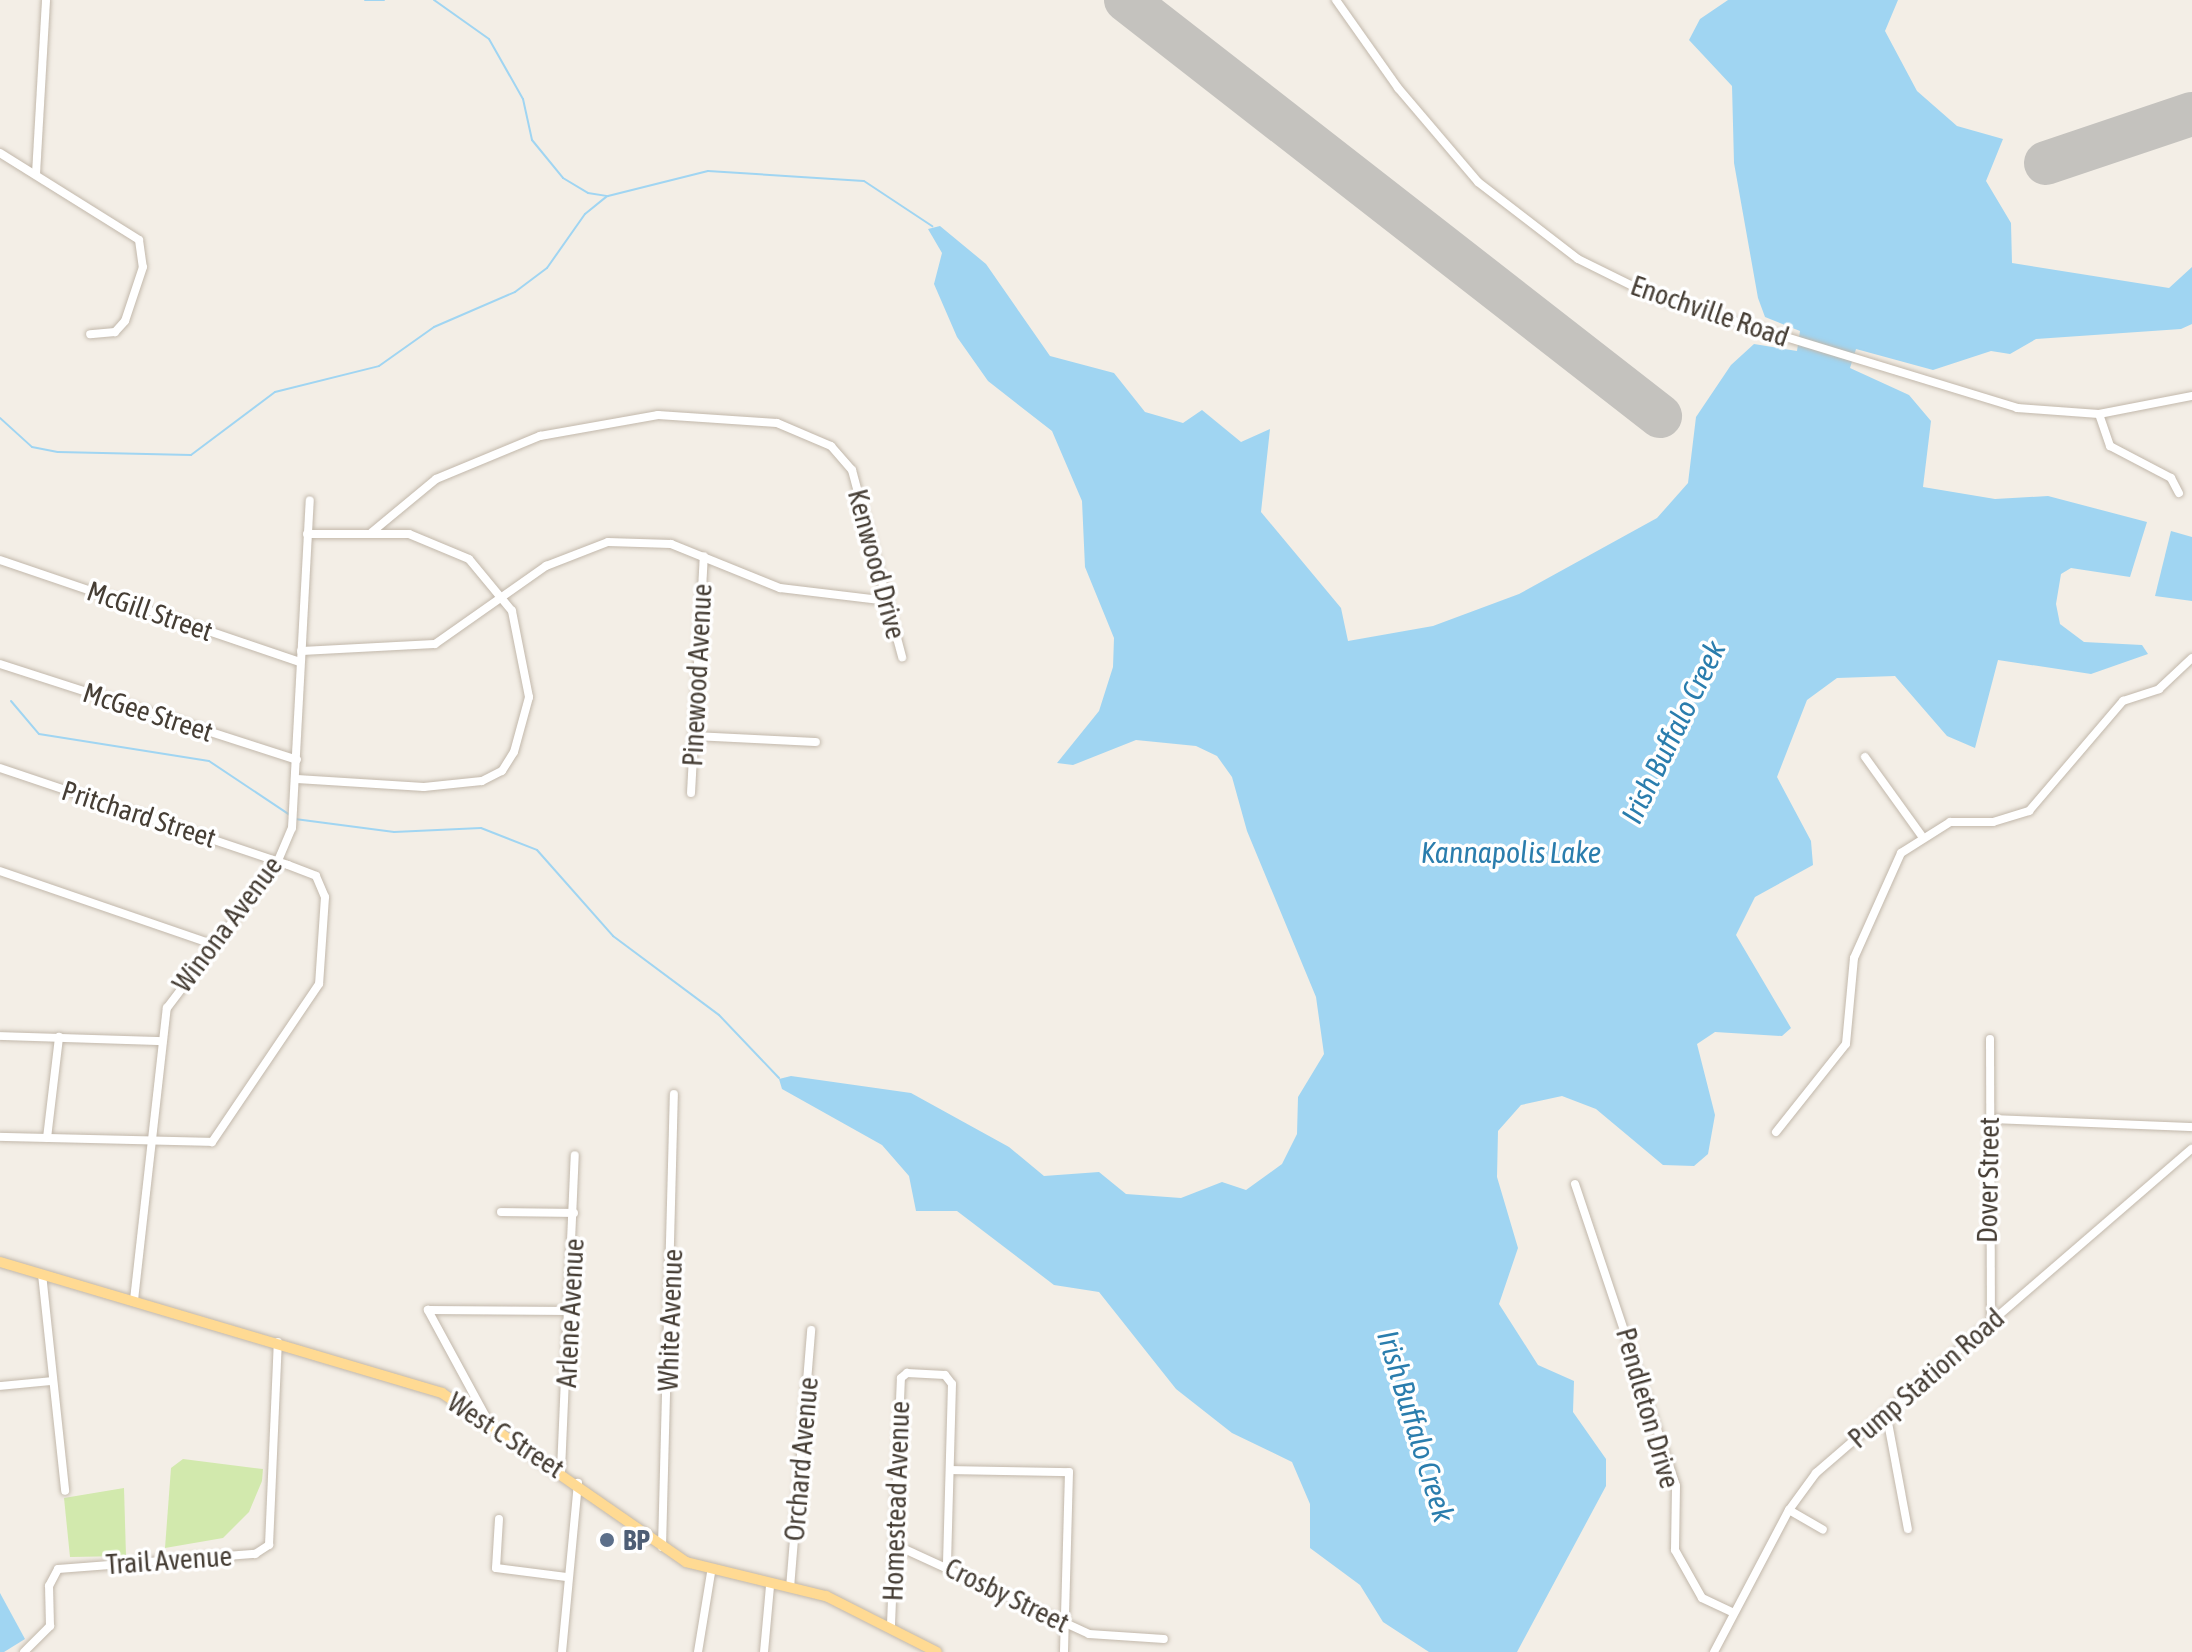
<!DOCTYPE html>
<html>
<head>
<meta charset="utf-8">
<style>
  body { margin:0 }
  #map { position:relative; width:2192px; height:1652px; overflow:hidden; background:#f3eee6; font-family:"Asap Condensed",sans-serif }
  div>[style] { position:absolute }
  .green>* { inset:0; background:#d2e9ad }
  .water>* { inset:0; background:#a0d5f2 }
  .stream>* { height:2px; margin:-1px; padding:0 1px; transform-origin:1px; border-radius:1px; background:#a0d5f2 }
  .runway>* { height:44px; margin:-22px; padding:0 22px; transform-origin:22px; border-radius:22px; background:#c4c2be }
  .roads { filter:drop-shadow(0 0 2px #c2b8ab) drop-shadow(0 0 2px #c2b8ab) }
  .minor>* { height:8px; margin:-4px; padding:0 4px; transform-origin:4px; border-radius:4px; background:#fff }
  .major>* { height:10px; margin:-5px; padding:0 5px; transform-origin:5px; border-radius:5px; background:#ffda93 }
  .dots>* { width:22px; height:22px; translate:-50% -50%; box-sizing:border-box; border:4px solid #fff; border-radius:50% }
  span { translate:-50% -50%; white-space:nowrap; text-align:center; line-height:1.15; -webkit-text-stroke:7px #fff; paint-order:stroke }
  .street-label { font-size:28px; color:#463e35 }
  .service-label { font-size:28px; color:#4e5e75; font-weight:700 }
  .left { translate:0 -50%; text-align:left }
  .water-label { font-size:30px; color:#2a7dad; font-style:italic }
</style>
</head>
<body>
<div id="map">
  <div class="green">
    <div style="clip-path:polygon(183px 1459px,263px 1469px,262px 1481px,249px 1512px,223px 1538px,165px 1548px,171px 1468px)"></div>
    <div style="clip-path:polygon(124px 1488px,126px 1556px,70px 1557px,64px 1498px)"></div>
  </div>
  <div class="water">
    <div style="clip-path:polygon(1728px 0,1898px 0,1885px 31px,1917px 91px,1957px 126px,2003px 139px,1986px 181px,2011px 223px,2012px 263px,2169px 288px,2192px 267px,2192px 324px,2181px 329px,2036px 339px,2010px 354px,1991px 351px,1933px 370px,1856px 349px,1850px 368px,1909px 395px,1931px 421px,1923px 487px,1995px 499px,2048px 496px,2147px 522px,2130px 577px,2071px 568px,2061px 574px,2056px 604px,2060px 624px,2084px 642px,2142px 645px,2148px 654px,2091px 674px,1998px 660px,1975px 748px,1947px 736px,1895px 676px,1837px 678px,1807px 700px,1777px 777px,1811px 841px,1813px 865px,1755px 897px,1736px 935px,1791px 1028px,1782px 1036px,1715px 1032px,1697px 1044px,1715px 1115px,1708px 1154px,1694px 1166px,1663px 1165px,1596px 1109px,1562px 1096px,1521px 1105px,1498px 1131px,1497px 1177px,1518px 1248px,1499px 1304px,1538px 1365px,1574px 1381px,1573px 1412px,1606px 1459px,1606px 1486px,1517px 1652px,1429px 1652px,1383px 1622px,1360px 1585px,1310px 1548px,1310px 1504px,1292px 1462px,1232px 1433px,1176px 1389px,1099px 1292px,1054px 1285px,957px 1211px,916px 1211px,909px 1176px,882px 1145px,782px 1089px,779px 1079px,791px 1076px,911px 1093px,1009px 1147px,1044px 1176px,1099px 1172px,1126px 1194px,1181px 1198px,1222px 1182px,1246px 1190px,1282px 1164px,1297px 1134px,1298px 1097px,1324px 1054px,1316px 997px,1247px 831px,1232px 777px,1217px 756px,1196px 746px,1136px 740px,1073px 765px,1057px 763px,1099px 711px,1113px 667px,1114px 638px,1085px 567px,1082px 501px,1052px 431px,988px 381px,957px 337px,934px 284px,942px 253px,928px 229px,940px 226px,986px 264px,1050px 356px,1114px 373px,1145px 412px,1183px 423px,1202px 410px,1241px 442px,1270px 429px,1261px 512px,1341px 608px,1348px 641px,1433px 626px,1519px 594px,1657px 518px,1688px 483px,1696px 417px,1731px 365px,1754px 344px,1797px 351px,1800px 331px,1765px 317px,1758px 298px,1734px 163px,1732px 86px,1689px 40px,1700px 19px)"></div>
    <div style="clip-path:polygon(2171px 531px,2192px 537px,2192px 601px,2155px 596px)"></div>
    <div style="clip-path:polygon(0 1593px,25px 1639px,4px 1652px,0 1652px)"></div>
  </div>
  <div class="stream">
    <div style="left:365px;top:0;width:19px"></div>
    <div style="left:434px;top:0;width:67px;rotate:35.3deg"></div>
    <div style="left:489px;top:39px;width:69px;rotate:60.5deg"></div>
    <div style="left:523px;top:99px;width:42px;rotate:77.6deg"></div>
    <div style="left:532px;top:140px;width:49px;rotate:50.8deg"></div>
    <div style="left:563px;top:178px;width:29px;rotate:31deg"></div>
    <div style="left:588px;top:193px;width:20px;rotate:9deg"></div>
    <div style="left:608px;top:196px;width:103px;rotate:-14deg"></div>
    <div style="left:708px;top:171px;width:156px;rotate:3.7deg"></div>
    <div style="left:864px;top:181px;width:82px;rotate:33.5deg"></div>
    <div style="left:0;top:418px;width:43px;rotate:42.2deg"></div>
    <div style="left:32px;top:447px;width:26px;rotate:11deg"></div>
    <div style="left:58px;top:452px;width:133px;rotate:1.3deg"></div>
    <div style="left:191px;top:455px;width:105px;rotate:-36.9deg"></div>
    <div style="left:275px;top:392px;width:107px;rotate:-14deg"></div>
    <div style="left:379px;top:366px;width:67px;rotate:-35.3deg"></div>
    <div style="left:434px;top:327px;width:88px;rotate:-23.4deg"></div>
    <div style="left:515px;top:292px;width:40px;rotate:-37deg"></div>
    <div style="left:547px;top:268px;width:66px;rotate:-54.9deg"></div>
    <div style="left:585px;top:214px;width:28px;rotate:-39deg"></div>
    <div style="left:11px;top:701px;width:43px;rotate:49.7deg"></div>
    <div style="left:39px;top:734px;width:172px;rotate:9deg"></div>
    <div style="left:209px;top:761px;width:97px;rotate:33.7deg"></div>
    <div style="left:295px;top:819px;width:100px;rotate:7.5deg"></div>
    <div style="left:394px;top:832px;width:87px;rotate:-2.6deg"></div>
    <div style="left:481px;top:828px;width:60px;rotate:21.4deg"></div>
    <div style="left:537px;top:850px;width:115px;rotate:48.5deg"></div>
    <div style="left:613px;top:936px;width:132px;rotate:36.7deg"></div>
    <div style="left:719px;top:1015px;width:87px;rotate:46.4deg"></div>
  </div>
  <div class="runway">
    <div style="left:1126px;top:0;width:677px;rotate:37.92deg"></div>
    <div style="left:2046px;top:163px;width:154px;rotate:-18.6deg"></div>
  </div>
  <div class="roads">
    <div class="minor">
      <div style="left:1336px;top:0;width:108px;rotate:54.8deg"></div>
      <div style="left:1398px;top:88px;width:123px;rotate:49.6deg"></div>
      <div style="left:1478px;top:182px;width:126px;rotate:37.6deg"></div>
      <div style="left:1578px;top:259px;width:86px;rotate:26.3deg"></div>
      <div style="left:1655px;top:297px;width:379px;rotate:17deg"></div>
      <div style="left:2017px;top:408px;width:82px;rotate:4.2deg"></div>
      <div style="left:2099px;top:414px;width:95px;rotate:-11deg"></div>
      <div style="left:0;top:153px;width:164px;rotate:32deg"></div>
      <div style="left:139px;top:240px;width:27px;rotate:82deg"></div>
      <div style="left:143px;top:267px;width:57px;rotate:108.4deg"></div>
      <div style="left:125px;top:321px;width:15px;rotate:132deg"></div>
      <div style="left:115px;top:332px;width:25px;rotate:175deg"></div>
      <div style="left:36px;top:174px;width:174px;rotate:-86.7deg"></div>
      <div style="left:2099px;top:414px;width:34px;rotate:71deg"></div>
      <div style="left:2110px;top:446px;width:69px;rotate:27.7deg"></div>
      <div style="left:2171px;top:478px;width:17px;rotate:62deg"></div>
      <div style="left:372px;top:532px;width:83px;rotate:-39.6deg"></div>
      <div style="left:436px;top:479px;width:113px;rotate:-22.5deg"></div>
      <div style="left:540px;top:436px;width:120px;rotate:-10.1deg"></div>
      <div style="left:658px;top:415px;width:119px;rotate:3.8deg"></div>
      <div style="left:777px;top:423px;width:59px;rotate:23.1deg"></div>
      <div style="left:831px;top:446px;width:32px;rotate:49deg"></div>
      <div style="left:852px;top:470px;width:194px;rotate:75deg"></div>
      <div style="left:0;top:560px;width:317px;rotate:18.8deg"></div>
      <div style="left:301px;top:651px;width:134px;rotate:-3deg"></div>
      <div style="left:435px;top:644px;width:136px;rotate:-35.1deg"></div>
      <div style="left:546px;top:566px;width:66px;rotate:-21.2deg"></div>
      <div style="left:608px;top:542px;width:63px;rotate:1.8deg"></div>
      <div style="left:671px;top:544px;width:118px;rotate:22deg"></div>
      <div style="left:780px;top:588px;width:109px;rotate:6.9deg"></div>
      <div style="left:0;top:664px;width:312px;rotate:17.9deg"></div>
      <div style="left:693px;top:736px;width:123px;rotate:2.8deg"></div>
      <div style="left:1865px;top:757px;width:96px;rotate:54.3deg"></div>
      <div style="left:0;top:768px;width:304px;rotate:18.6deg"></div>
      <div style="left:288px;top:865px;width:30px;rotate:21deg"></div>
      <div style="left:316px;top:876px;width:23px;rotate:67deg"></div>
      <div style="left:325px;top:897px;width:87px;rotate:93.9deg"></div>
      <div style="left:319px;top:984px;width:191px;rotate:124.1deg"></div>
      <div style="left:212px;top:1142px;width:212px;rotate:-178.6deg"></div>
      <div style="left:297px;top:779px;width:127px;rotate:3.6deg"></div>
      <div style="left:424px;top:787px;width:58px;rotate:-5.9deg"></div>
      <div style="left:482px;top:781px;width:22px;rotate:-27deg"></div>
      <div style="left:502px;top:771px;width:22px;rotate:-58deg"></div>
      <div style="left:514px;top:752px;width:57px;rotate:-74.7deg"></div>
      <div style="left:529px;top:697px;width:88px;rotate:-101.2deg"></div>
      <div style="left:512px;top:611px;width:67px;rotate:-129.6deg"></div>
      <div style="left:469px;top:559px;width:65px;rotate:-157.4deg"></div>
      <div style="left:409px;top:534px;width:102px;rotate:180deg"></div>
      <div style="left:691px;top:793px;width:237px;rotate:-86.9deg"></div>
      <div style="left:0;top:871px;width:224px;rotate:19deg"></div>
      <div style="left:0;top:1036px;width:161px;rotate:1.8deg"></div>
      <div style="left:1990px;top:1039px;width:282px;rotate:89.8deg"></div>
      <div style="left:1990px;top:1119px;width:202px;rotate:2.3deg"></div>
      <div style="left:1776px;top:1132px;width:112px;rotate:-51.5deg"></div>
      <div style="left:1846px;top:1044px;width:86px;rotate:-84.7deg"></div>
      <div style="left:1854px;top:958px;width:115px;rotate:-65.9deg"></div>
      <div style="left:1901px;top:853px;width:58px;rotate:-32.3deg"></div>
      <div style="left:1950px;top:822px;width:43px"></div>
      <div style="left:1993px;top:822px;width:38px;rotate:-17deg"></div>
      <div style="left:2029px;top:811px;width:145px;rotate:-49.5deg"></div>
      <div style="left:2123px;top:701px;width:38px;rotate:-18deg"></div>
      <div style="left:2159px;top:689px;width:45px;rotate:-43.2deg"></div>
      <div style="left:47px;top:1138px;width:102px;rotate:-83.2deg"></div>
      <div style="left:1575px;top:1184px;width:318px;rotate:71.5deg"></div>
      <div style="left:1676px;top:1486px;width:64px;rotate:90.9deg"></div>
      <div style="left:1675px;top:1550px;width:55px;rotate:60.6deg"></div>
      <div style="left:1702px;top:1598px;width:35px;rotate:25deg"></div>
      <div style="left:501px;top:1212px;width:73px;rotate:0.8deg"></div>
      <div style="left:42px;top:1274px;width:218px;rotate:83.9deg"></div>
      <div style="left:134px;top:1300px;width:294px;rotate:-83.6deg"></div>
      <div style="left:167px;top:1008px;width:182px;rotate:-52.8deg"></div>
      <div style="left:277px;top:863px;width:38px;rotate:-67deg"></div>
      <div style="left:292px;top:828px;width:328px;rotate:-86.9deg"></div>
      <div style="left:0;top:1386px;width:52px;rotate:-5.5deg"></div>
      <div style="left:1886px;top:1412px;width:119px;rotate:79.4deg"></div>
      <div style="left:486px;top:1417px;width:122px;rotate:-118.5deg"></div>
      <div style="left:428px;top:1310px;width:143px;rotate:0.4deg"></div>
      <div style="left:561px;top:1470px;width:315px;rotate:-87.5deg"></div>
      <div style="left:951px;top:1470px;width:118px;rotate:1deg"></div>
      <div style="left:1069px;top:1472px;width:180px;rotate:91.6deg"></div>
      <div style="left:1789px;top:1510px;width:39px;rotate:30deg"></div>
      <div style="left:499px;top:1519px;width:49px;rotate:93.5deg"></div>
      <div style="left:496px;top:1568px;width:71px;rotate:7.3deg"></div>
      <div style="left:662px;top:1547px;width:453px;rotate:-88.5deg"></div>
      <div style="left:900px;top:1547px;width:208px;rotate:24.7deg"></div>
      <div style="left:1089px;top:1634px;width:75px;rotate:3.8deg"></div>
      <div style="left:790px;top:1588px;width:259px;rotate:-85.3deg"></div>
      <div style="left:891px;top:1625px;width:247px;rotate:-87.7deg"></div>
      <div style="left:901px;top:1378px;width:8px;rotate:-40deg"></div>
      <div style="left:907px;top:1373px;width:38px;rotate:3deg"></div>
      <div style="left:945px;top:1375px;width:11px;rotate:52deg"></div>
      <div style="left:952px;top:1384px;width:183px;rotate:91.6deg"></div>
      <div style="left:24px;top:1652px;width:37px;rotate:-45deg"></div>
      <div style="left:50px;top:1626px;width:40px;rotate:-91.4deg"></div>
      <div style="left:49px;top:1586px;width:19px;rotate:-62deg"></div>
      <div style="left:58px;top:1569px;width:198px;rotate:-4.4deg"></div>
      <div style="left:255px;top:1554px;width:17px;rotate:-33deg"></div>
      <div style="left:269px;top:1545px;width:203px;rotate:-87.5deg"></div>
      <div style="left:562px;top:1652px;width:170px;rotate:-84.6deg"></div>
      <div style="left:698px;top:1652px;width:80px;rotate:-80.7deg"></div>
      <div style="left:764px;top:1652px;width:66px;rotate:-84.8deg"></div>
      <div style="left:1714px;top:1652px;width:161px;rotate:-62.2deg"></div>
      <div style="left:1789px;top:1510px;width:46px;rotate:-53.9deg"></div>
      <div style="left:1816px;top:1473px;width:496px;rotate:-40.8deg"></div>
    </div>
    <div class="major">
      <div style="left:0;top:1262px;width:461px;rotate:16.5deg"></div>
      <div style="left:442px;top:1393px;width:297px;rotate:34.7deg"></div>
      <div style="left:686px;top:1562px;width:144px;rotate:13.7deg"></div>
      <div style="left:826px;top:1596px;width:124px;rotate:26.8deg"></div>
    </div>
  </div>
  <div class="dots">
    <div style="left:607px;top:1540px;background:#5c6f8a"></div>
  </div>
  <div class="street-label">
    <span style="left:1710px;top:311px;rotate:19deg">Enochville Road</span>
    <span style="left:877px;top:564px;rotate:75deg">Kenwood Drive</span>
    <span style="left:150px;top:611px;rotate:19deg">McGill Street</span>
    <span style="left:697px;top:675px;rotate:-87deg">Pinewood Avenue</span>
    <span style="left:148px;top:712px;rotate:18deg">McGee Street</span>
    <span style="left:139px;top:814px;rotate:18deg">Pritchard Street</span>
    <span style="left:227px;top:924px;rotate:-53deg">Winona Avenue</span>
    <span style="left:1988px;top:1180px;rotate:-89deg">Dover Street</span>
    <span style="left:570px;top:1313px;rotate:-87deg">Arlene Avenue</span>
    <span style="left:670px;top:1320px;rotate:-88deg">White Avenue</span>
    <span style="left:1926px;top:1378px;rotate:-41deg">Pump Station Road</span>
    <span style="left:1648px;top:1408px;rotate:74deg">Pendleton Drive</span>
    <span style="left:506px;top:1435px;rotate:33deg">West C Street</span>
    <span style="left:801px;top:1459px;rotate:-85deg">Orchard Avenue</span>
    <span style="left:896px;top:1501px;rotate:-88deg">Homestead Avenue</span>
    <span style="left:169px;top:1560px;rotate:-4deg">Trail Avenue</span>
    <span style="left:1007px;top:1595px;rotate:26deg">Crosby Street</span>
  </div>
  <div class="service-label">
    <span class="left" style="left:623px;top:1540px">BP</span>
  </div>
  <div class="water-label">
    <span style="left:1673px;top:732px;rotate:-64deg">Irish Buffalo Creek</span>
    <span style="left:1511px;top:852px">Kannapolis Lake</span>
    <span style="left:1416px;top:1426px;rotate:73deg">Irish Buffalo Creek</span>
  </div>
</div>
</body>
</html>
